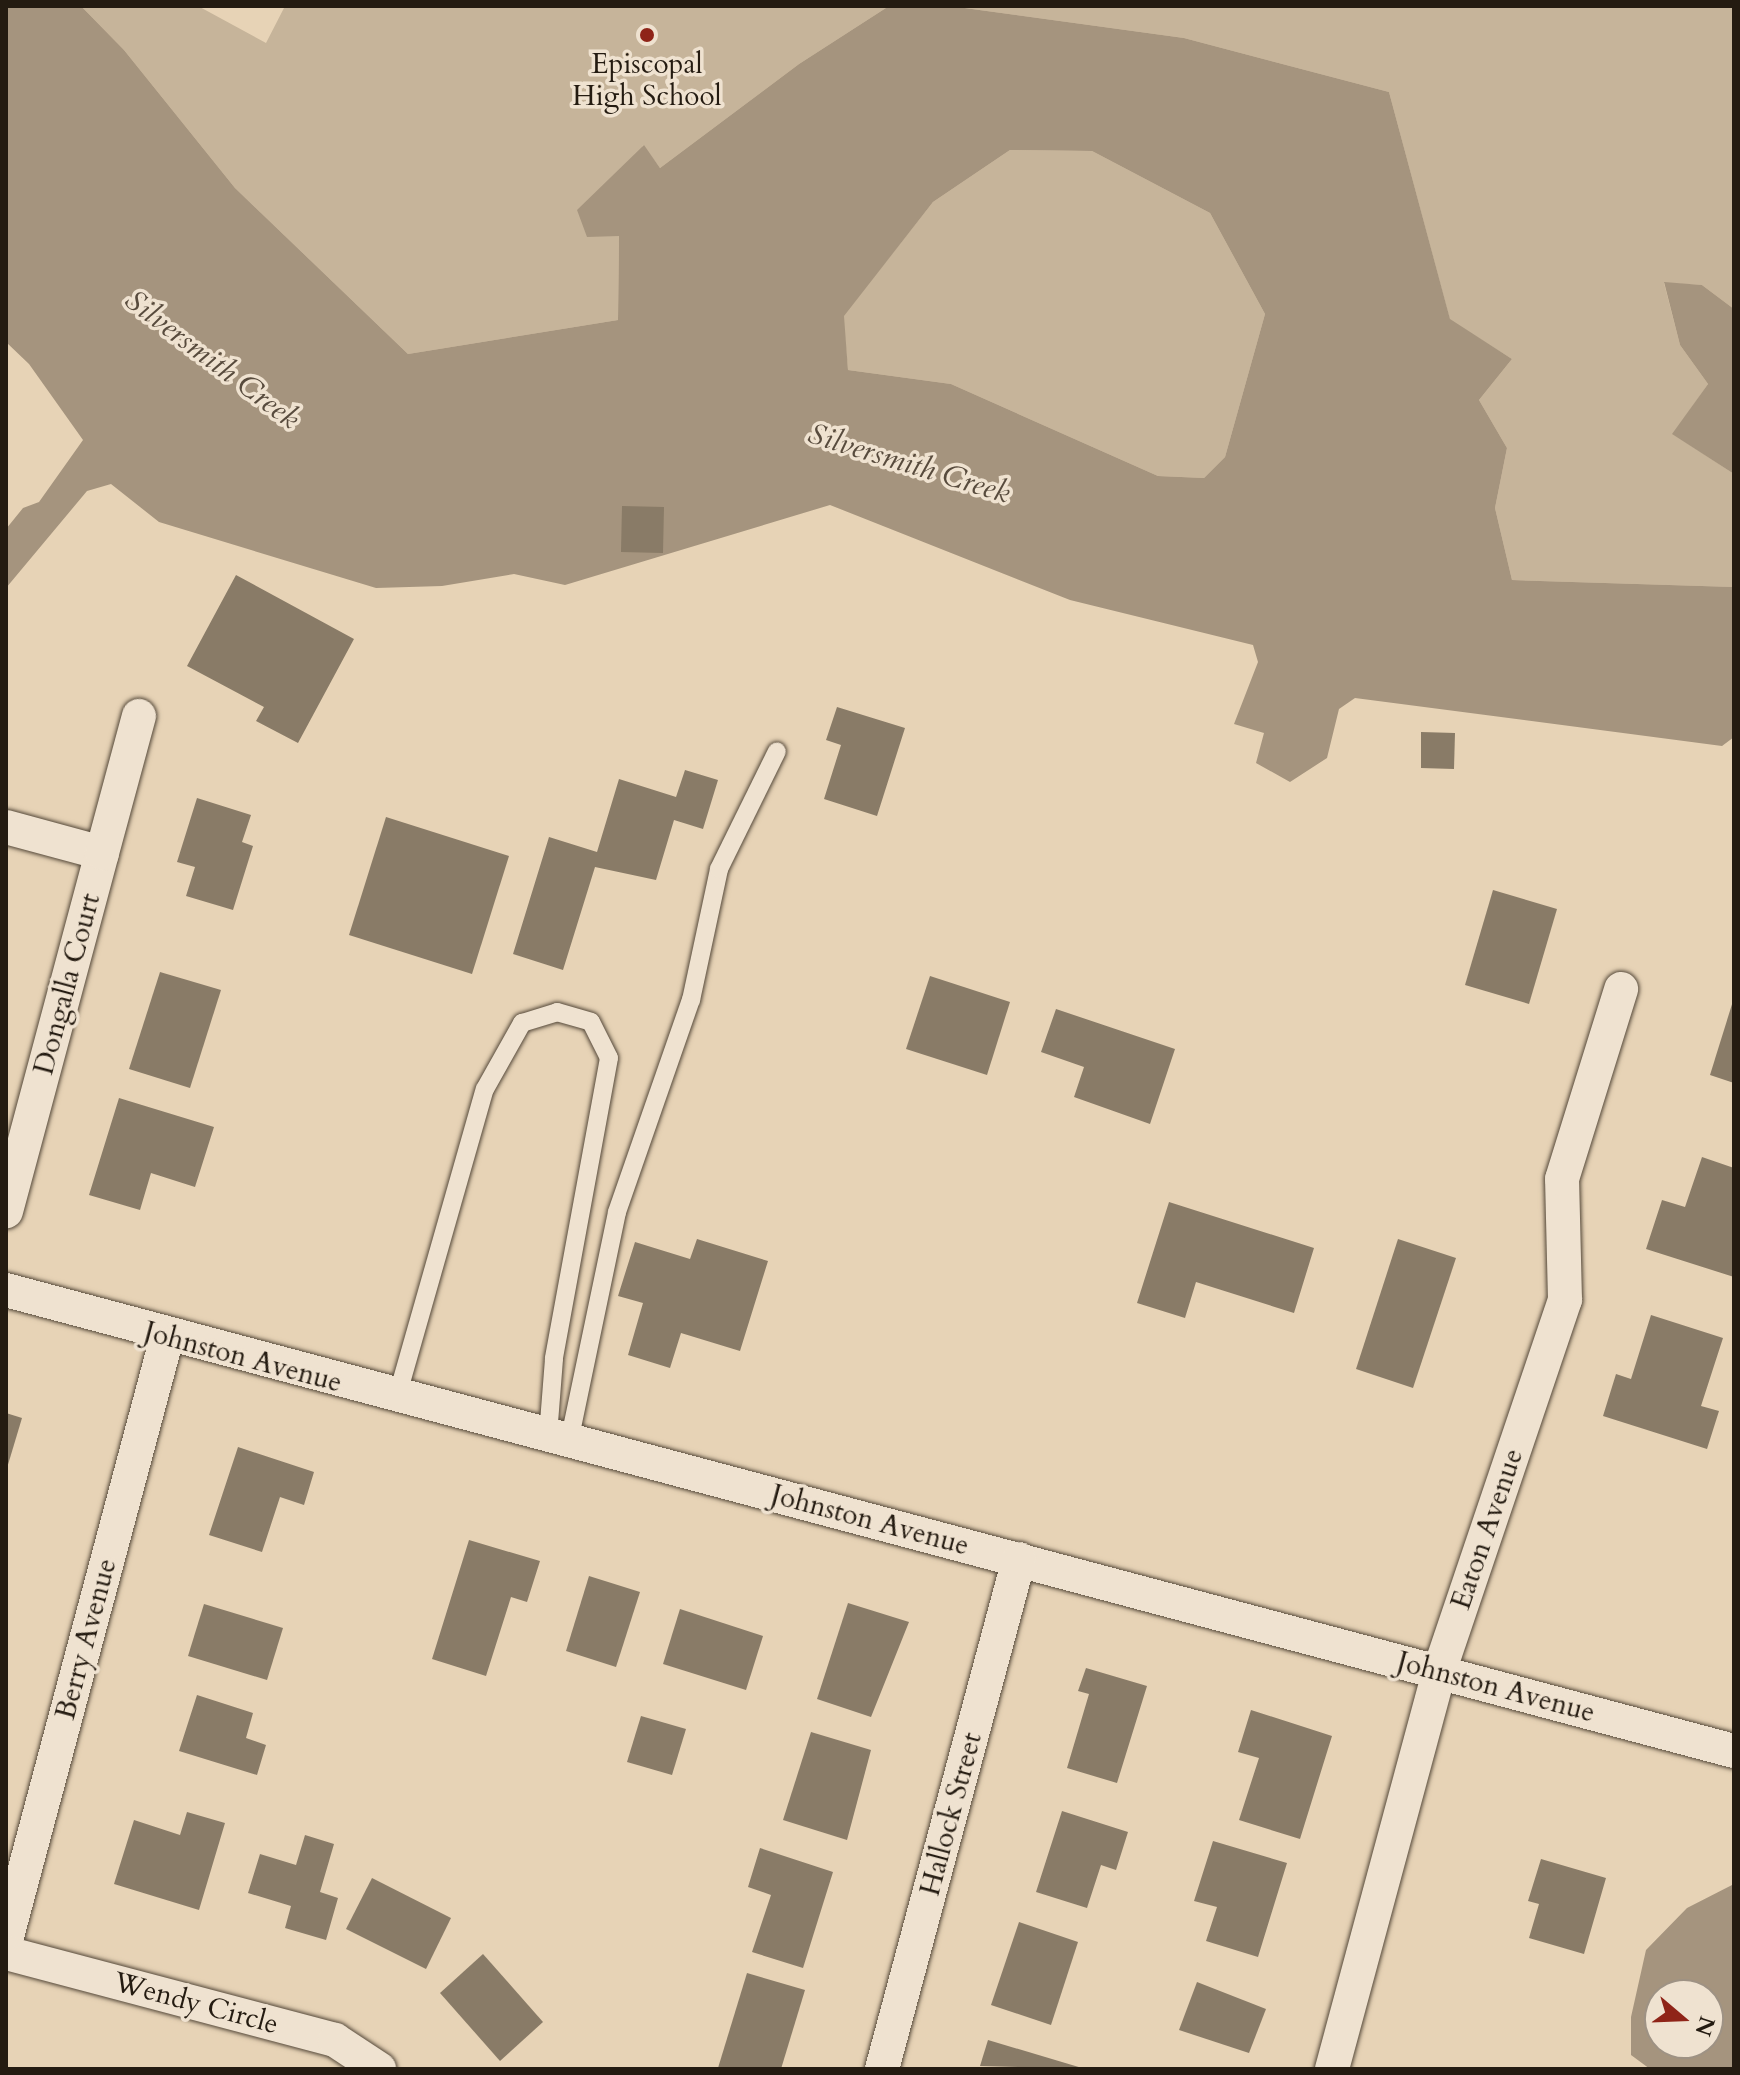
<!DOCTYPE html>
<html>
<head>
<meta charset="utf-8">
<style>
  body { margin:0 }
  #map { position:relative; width:1740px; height:2075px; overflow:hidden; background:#e7d3b6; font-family:Cardo,serif }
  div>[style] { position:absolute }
  .green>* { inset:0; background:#c6b49a }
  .water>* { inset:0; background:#a5947e }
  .building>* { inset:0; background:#897b67 }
  .roads { filter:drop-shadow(0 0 2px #55493a) drop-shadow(0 0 2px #55493a) }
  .service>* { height:18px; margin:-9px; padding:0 9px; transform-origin:9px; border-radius:9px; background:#efe2d0 }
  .minor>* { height:34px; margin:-17px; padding:0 17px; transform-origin:17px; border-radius:17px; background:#efe2d0 }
  .dots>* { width:22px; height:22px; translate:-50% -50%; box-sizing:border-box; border:4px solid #efe2d0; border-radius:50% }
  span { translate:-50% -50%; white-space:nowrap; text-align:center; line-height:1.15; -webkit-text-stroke:7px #efe2d0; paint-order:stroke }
  .poi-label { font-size:28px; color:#241b11 }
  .street-label { font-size:28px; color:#241b11 }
  .water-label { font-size:30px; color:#584b3d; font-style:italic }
  .frame { position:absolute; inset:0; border:8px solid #241b11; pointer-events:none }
  .north { position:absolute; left:1644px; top:1979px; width:80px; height:80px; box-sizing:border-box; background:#efe2d0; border:2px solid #9e9284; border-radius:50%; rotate:109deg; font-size:22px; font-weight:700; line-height:32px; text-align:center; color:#241b11 }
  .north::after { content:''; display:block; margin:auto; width:28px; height:36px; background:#8f2418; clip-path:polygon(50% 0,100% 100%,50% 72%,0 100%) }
</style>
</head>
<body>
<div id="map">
  <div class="green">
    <div style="clip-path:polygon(81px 6px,198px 6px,266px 43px,284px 8px,889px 6px,799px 64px,660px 168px,643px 145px,619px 235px,618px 320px,408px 354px,235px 188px,124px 50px)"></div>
    <div style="clip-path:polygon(950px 6px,1734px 6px,1734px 309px,1702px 285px,1664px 283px,1680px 345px,1708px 384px,1673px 434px,1734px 474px,1734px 587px,1512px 580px,1495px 508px,1507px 448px,1479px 400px,1512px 359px,1450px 320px,1389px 92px,1184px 38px)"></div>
    <div style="clip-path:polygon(1010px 150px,1092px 151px,1210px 213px,1265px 314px,1225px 457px,1204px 478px,1158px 476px,951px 384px,848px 370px,843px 316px,933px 202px)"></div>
  </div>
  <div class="water">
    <div style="clip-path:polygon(evenodd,6px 6px,81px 6px,124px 50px,235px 188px,408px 354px,618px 320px,619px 236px,587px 237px,577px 210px,644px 145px,660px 168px,799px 64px,889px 6px,950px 6px,1184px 38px,1389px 92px,1450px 319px,1512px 359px,1479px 400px,1507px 448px,1495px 508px,1512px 580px,1734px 587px,1734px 737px,1722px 746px,1355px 698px,1339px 709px,1327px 758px,1290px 782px,1256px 763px,1264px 733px,1234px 724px,1258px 662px,1253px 645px,1070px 600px,830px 505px,565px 585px,514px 574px,442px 586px,376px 588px,159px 522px,111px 484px,87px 491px,6px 588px,6px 529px,23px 508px,39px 502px,83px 440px,29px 364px,6px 342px,6px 6px,1010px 150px,1092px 151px,1210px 213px,1265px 314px,1225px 457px,1204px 478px,1158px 476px,951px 384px,848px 370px,844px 316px,933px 202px,1010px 150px)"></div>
    <div style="clip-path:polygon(1664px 282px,1702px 285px,1734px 309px,1734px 474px,1672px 434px,1708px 384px,1680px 345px)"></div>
    <div style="clip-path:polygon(evenodd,1734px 1884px,1734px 2069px,1650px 2069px,1631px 2055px,1631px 2017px,1646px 1950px,1687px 1908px,1734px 1884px,1660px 1995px,1708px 1995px,1708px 2043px,1660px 2043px,1660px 1995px)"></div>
  </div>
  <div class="building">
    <div style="clip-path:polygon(622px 506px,664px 507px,663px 553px,621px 552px)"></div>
    <div style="clip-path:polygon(236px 575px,354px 639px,298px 743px,256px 721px,264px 707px,187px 666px)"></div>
    <div style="clip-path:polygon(837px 707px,905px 728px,877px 816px,824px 799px,841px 745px,826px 740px)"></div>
    <div style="clip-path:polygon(1421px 732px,1455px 733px,1454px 769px,1421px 768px)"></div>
    <div style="clip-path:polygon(685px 770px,718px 780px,703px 829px,674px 820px,656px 880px,595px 867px,563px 970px,513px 954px,549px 837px,597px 852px,619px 779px,676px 797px)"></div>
    <div style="clip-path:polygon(197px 798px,251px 815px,242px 842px,253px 846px,233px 910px,186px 896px,195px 867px,177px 862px)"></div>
    <div style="clip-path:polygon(386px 817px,509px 856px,472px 974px,349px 935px)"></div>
    <div style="clip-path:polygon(1493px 890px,1557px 909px,1529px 1004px,1465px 985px)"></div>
    <div style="clip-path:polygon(160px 972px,221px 990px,190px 1088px,129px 1069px)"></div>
    <div style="clip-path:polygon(930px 976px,1010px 1002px,987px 1075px,906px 1049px)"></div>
    <div style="clip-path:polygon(1733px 1001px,1734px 1001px,1734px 1083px,1710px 1075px)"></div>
    <div style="clip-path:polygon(1056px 1009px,1175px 1049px,1150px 1124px,1074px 1097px,1084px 1067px,1041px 1052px)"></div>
    <div style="clip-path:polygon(119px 1098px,214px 1127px,195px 1187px,151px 1173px,140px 1210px,89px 1195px)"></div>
    <div style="clip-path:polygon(1702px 1157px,1734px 1168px,1734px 1277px,1646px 1249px,1662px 1200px,1685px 1207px)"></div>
    <div style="clip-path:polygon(1169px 1202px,1314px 1248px,1294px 1313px,1196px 1282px,1185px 1318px,1137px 1303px)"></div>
    <div style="clip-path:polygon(697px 1239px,768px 1261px,740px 1351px,681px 1333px,670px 1368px,628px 1355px,643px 1303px,618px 1296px,635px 1242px,690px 1259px)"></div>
    <div style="clip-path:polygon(1398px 1239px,1456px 1258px,1413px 1388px,1356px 1369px)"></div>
    <div style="clip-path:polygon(1651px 1315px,1723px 1338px,1701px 1406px,1719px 1411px,1707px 1449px,1603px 1416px,1616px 1374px,1631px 1379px)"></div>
    <div style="clip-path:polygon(6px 1413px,22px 1418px,7px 1468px,6px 1468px)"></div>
    <div style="clip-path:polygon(238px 1447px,314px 1472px,304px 1505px,280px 1497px,262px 1552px,209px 1535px)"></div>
    <div style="clip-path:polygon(469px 1540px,540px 1561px,527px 1602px,511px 1597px,486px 1676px,432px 1659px)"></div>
    <div style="clip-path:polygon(589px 1576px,640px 1592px,616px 1667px,566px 1651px)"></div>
    <div style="clip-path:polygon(848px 1603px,909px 1622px,871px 1717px,817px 1699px)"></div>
    <div style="clip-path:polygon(204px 1604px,283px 1628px,267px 1680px,188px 1656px)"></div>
    <div style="clip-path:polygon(680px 1609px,763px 1636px,746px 1690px,663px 1664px)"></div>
    <div style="clip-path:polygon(1086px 1668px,1147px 1686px,1117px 1783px,1067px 1768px,1089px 1694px,1078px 1691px)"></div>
    <div style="clip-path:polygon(197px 1695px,253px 1713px,246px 1738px,266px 1745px,257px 1775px,179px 1751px)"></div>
    <div style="clip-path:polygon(1251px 1710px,1332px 1736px,1300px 1839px,1239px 1820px,1259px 1758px,1238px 1752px)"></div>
    <div style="clip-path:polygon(641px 1716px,686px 1729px,672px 1775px,627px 1762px)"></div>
    <div style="clip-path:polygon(811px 1732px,871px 1750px,847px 1840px,783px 1820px)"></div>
    <div style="clip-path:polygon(1062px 1811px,1128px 1832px,1116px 1870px,1101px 1865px,1087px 1908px,1036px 1892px)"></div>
    <div style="clip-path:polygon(187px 1812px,225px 1823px,199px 1910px,114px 1884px,134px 1820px,180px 1835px)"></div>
    <div style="clip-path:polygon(305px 1835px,334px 1844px,320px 1892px,338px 1898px,326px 1940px,285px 1928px,291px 1906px,248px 1893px,260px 1854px,296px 1865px)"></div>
    <div style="clip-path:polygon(1213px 1841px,1287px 1863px,1258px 1957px,1206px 1941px,1217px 1907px,1194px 1901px)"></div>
    <div style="clip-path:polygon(760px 1848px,833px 1872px,803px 1968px,752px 1952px,771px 1895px,748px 1887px)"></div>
    <div style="clip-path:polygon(1541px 1859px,1606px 1878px,1584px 1954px,1529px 1938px,1539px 1904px,1528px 1901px)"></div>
    <div style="clip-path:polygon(372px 1878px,451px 1918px,426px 1969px,346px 1929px)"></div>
    <div style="clip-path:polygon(1019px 1922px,1078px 1942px,1051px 2025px,991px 2005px)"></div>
    <div style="clip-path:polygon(483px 1954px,543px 2022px,500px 2061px,440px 1993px)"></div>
    <div style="clip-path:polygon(747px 1973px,805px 1990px,781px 2069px,718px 2068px)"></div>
    <div style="clip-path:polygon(1197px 1982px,1266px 2009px,1249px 2053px,1179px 2030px)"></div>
    <div style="clip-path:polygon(988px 2040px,1082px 2068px,1082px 2069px,980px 2066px)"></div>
  </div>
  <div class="roads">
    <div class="service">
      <div style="left:397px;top:1397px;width:320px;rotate:-74.1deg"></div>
      <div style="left:485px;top:1089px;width:76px;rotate:-60.7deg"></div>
      <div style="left:522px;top:1023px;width:37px;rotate:-17deg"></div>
      <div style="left:557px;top:1012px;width:35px;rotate:16deg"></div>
      <div style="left:591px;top:1022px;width:40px;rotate:63.4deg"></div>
      <div style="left:609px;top:1058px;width:306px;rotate:100.4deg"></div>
      <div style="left:554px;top:1359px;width:77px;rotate:94.5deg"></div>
      <div style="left:569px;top:1442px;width:235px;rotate:-78.2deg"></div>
      <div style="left:617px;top:1212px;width:225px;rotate:-70.8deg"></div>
      <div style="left:691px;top:1000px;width:134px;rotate:-77.9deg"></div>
      <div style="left:719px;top:869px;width:131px;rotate:-63.8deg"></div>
    </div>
    <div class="minor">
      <div style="left:6px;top:827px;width:99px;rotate:15.2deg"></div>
      <div style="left:102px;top:853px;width:371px;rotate:105deg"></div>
      <div style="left:102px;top:853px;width:142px;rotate:-74.9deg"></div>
      <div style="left:6px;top:1290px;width:1788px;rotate:14.94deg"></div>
      <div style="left:6px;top:1940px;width:624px;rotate:-75.05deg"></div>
      <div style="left:6px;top:1953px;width:340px;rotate:14.8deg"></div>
      <div style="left:335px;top:2040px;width:53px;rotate:33.4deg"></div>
      <div style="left:882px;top:2069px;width:528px;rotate:-74.96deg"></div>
      <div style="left:1332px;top:2069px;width:411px;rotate:-74.9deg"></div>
      <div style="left:1439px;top:1672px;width:393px;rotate:-71.3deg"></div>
      <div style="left:1565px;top:1300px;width:121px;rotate:-91.4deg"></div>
      <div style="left:1562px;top:1179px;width:199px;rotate:-72.7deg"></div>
    </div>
  </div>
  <div class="dots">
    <div style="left:647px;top:35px;background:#8f2418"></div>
  </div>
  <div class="poi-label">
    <span style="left:647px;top:80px">Episcopal<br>High School</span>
  </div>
  <div class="street-label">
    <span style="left:67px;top:984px;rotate:-75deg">Dongalla Court</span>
    <span style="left:243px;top:1357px;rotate:15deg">Johnston Avenue</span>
    <span style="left:870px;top:1520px;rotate:15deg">Johnston Avenue</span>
    <span style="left:1487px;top:1529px;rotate:-71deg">Eaton Avenue</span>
    <span style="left:86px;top:1639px;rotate:-75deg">Berry Avenue</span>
    <span style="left:1496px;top:1687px;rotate:15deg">Johnston Avenue</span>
    <span style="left:951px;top:1814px;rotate:-75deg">Hallock Street</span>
    <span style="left:196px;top:2003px;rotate:15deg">Wendy Circle</span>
  </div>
  <div class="water-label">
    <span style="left:212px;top:360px;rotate:37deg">Silversmith Creek</span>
    <span style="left:909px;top:464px;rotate:17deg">Silversmith Creek</span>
  </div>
  <div class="frame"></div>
  <div class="north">N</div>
</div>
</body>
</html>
